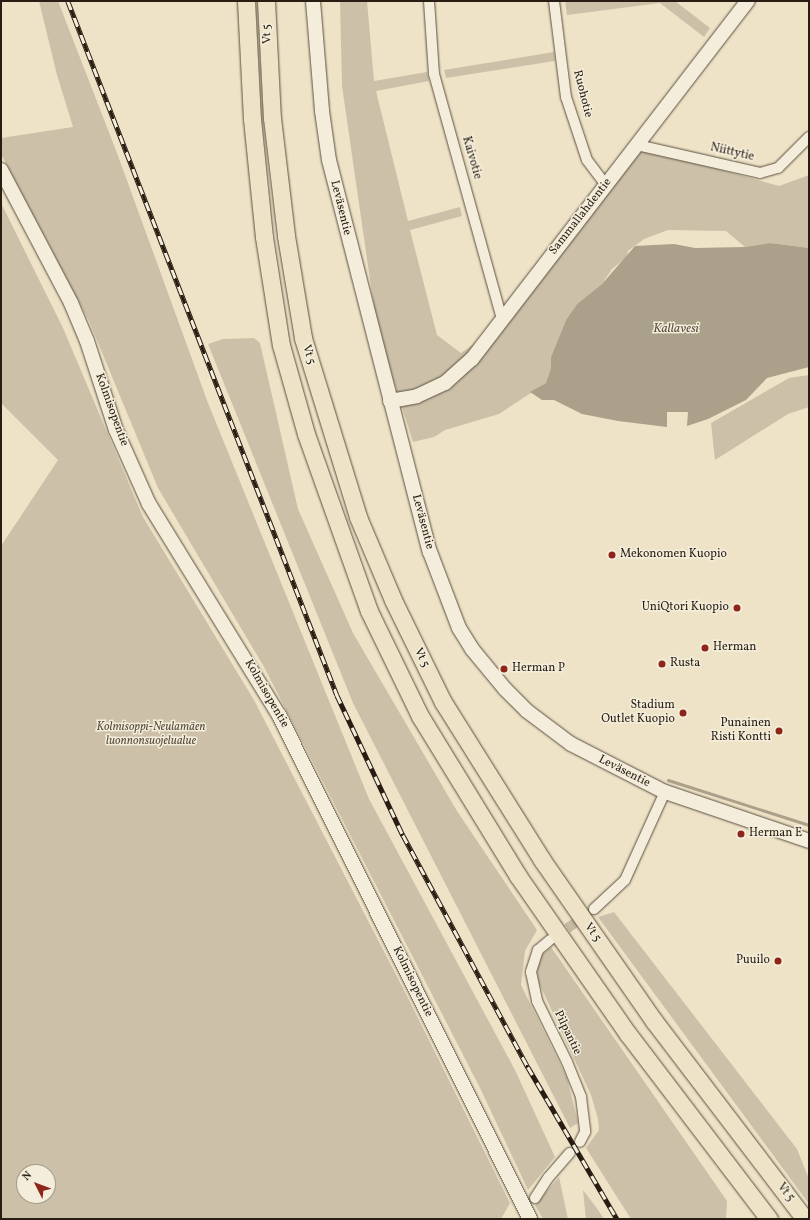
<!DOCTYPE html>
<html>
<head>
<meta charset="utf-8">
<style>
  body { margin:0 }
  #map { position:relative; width:810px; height:1220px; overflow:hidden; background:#eee3c7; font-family:Vollkorn,serif }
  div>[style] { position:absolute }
  .green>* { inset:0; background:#ccc1a8 }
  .water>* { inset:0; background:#aba089 }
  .stream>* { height:3px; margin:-1.5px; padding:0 1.5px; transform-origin:1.5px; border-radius:1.5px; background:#aba089 }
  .street-tunnel>* { height:10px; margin-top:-5px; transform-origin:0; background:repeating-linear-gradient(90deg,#c6bba3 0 10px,transparent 0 15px) }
  .roads { filter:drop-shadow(0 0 1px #5a4e3f) drop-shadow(0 0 1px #5a4e3f) }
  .street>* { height:10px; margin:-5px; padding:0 5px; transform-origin:5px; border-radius:5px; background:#f4eddb }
  .secondary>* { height:14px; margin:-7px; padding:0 7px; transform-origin:7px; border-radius:7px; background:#f4eddb }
  .highway>* { height:17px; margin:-8.5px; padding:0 8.5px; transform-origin:8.5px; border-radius:8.5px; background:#eee3c7 }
  .rail>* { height:4.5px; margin-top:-2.25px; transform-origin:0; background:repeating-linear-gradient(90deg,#f4eddb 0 9px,#281d12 0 18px); box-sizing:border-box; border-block:1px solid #281d12 }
  .dots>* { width:11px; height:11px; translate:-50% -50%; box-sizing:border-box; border:2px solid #f4eddb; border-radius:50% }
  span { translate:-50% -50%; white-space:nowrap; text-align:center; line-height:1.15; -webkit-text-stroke:3px #f4eddb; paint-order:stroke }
  .street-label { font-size:12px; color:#281d12 }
  .poi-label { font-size:12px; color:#281d12 }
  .left { translate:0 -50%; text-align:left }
  .right { translate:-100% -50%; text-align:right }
  .park-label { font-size:12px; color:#594e3f; font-style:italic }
  .water-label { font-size:13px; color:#5c5142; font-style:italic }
  .frame { position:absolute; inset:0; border:2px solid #281d12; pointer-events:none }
  .north { position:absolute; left:16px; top:1164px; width:40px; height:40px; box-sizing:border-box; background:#f4eddb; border:1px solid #a29a8b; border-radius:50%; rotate:312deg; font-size:11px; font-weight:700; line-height:16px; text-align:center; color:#281d12 }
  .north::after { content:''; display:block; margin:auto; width:14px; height:18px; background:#8f2418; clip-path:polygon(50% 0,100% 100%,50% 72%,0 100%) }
</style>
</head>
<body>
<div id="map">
  <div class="green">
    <div style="clip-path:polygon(39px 1px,58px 1px,117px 153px,208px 403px,369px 799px,515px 1070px,555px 1157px,528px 1190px,480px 1088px,264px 667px,158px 488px,89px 321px,1px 154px,1px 138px,73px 127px,57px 75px)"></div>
    <div style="clip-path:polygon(340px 1px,367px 1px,374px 81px,427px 72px,429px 81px,376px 91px,408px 221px,460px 207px,462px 216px,410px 230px,437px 335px,461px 353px,508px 320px,639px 147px,779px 186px,809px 175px,809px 248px,770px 243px,745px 247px,726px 231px,668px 230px,644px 239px,628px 251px,627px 257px,612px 269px,602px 284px,577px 304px,566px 320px,551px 357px,551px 368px,546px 383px,499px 414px,445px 430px,434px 437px,413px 442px,377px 328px,342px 86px)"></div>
    <div style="clip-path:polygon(565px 1px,675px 1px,710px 28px,704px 37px,660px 3px,567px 15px)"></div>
    <div style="clip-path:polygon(554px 52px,555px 61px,446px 78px,444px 70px)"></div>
    <div style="clip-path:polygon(evenodd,1px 203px,63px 328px,143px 517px,254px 700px,407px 996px,510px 1203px,501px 1219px,1px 1219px,1px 546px,58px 460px,1px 403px,1px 203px,24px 1172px,48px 1172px,48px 1196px,24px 1196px,24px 1172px)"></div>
    <div style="clip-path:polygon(254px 338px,260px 343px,298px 509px,353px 633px,457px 811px,537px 930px,525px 951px,521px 985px,567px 1078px,578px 1123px,570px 1128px,353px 703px,208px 344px,223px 339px)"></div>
    <div style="clip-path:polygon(809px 375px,809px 407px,788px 414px,715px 460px,711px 423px,789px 378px)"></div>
    <div style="clip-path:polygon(614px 912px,797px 1149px,809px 1179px,809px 1204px,598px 917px)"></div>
    <div style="clip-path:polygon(551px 947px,727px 1201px,726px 1219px,631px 1219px,586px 1148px,599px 1130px,598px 1119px,591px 1095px,539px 983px,537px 969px,541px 956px)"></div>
    <div style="clip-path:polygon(559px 1177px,568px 1219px,543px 1219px,535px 1205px)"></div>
    <div style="clip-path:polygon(583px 1190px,596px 1207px,604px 1219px,586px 1219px)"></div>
  </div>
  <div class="water">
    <div style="clip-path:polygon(770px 243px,809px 248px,809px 367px,767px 378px,746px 400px,708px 419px,687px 426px,688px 412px,667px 412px,667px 427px,618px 421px,582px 414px,554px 400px,542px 400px,530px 392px,546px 383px,551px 368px,551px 357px,566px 320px,577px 304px,602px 284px,635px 246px,674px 244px,695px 248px,745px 247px)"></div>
  </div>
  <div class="stream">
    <div style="left:668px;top:780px;width:148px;rotate:17.7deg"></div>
  </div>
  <div class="street-tunnel">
    <div style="left:555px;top:937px;width:38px;rotate:-35deg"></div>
  </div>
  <div class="roads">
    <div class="street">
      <div style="left:429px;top:1px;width:73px;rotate:86.1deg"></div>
      <div style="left:434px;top:74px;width:254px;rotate:74.5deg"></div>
      <div style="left:554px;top:1px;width:97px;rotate:82.9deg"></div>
      <div style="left:566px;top:97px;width:66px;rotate:71.6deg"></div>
      <div style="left:587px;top:160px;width:31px;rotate:53deg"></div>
      <div style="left:637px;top:145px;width:126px;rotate:12.8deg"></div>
      <div style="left:760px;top:173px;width:19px;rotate:-16deg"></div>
      <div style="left:778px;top:168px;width:44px;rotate:-45deg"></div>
      <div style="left:594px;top:909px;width:42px;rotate:-43.1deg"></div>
      <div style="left:625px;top:880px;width:97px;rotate:-65.6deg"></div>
      <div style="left:550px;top:940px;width:16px;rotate:140deg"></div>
      <div style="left:538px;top:950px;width:23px;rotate:108deg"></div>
      <div style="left:531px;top:972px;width:30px;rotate:78deg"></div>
      <div style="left:537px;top:1001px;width:68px;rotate:63.8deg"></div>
      <div style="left:567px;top:1062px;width:38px;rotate:68deg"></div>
      <div style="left:581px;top:1097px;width:35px;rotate:83deg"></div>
      <div style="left:585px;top:1132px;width:11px;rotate:117deg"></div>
      <div style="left:535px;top:1198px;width:24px;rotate:-57deg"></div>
      <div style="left:548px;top:1178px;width:33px;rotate:-49deg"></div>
    </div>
    <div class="secondary">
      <div style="left:313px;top:1px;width:110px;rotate:85.3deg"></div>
      <div style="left:322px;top:111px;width:49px;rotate:81.9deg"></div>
      <div style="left:329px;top:160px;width:405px;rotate:75.6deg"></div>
      <div style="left:430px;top:552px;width:81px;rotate:69.1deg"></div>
      <div style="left:459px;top:628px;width:25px;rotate:58deg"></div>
      <div style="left:472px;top:649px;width:52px;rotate:50.5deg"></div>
      <div style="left:505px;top:689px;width:31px;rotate:45deg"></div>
      <div style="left:527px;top:711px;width:55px;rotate:36.9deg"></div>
      <div style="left:571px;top:744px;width:106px;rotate:27.1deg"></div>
      <div style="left:665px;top:792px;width:152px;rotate:18.8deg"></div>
      <div style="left:1px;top:170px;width:150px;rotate:62.2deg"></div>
      <div style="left:71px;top:303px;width:41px;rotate:67.2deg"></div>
      <div style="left:87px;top:341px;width:94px;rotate:72deg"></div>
      <div style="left:116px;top:430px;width:81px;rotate:66deg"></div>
      <div style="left:149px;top:504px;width:248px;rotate:58.4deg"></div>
      <div style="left:279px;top:715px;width:563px;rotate:63.53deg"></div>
      <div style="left:390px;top:401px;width:27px;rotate:-10deg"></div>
      <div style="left:417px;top:396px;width:31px;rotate:-25deg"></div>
      <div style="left:445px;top:383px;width:36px;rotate:-42deg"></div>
      <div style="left:472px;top:359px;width:452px;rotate:-52.4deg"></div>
    </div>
    <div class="highway">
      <div style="left:246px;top:1px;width:118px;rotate:87.1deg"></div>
      <div style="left:252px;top:119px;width:119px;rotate:84.2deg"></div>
      <div style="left:264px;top:237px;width:109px;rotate:81.1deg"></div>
      <div style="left:281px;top:345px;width:92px;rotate:74.3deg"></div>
      <div style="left:306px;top:434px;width:188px;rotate:70.4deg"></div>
      <div style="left:369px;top:611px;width:117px;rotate:64.1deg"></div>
      <div style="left:420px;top:716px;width:188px;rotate:58.5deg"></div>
      <div style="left:518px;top:876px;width:193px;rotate:55.2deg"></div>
      <div style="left:628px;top:1034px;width:233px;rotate:52.7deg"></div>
      <div style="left:266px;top:1px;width:117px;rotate:87.1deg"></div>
      <div style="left:272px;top:118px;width:119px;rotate:83.2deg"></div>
      <div style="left:286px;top:236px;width:103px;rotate:80.5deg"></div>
      <div style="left:303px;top:338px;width:187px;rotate:72.9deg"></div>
      <div style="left:358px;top:517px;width:90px;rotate:67.1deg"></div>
      <div style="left:393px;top:600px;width:114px;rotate:63.9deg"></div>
      <div style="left:443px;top:702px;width:186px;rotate:57.9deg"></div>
      <div style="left:542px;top:860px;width:196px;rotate:55.2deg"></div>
      <div style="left:654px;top:1021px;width:249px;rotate:52.7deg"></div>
    </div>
  </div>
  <div class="rail">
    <div style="left:68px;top:1px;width:744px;rotate:68.81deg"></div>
    <div style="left:337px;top:695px;width:155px;rotate:64.8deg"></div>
    <div style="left:403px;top:835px;width:264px;rotate:61.7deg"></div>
    <div style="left:528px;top:1067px;width:176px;rotate:59.6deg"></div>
  </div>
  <div class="dots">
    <div style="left:612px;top:555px;background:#8f2418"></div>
    <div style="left:737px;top:608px;background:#8f2418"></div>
    <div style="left:705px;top:648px;background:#8f2418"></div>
    <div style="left:662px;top:664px;background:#8f2418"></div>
    <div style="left:504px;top:669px;background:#8f2418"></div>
    <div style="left:683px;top:713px;background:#8f2418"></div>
    <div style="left:779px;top:731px;background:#8f2418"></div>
    <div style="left:741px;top:834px;background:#8f2418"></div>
    <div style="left:778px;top:961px;background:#8f2418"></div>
  </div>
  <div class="street-label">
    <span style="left:268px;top:34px;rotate:-93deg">Vt 5</span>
    <span style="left:582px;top:94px;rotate:76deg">Ruohotie</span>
    <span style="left:732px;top:153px;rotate:13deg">Niittytie</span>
    <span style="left:471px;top:158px;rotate:74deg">Kaivotie</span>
    <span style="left:340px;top:208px;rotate:76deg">Leväsentie</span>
    <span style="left:581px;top:217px;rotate:-52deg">Sammallahdentie</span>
    <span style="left:308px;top:355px;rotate:74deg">Vt 5</span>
    <span style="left:111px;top:410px;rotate:70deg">Kolmisopentie</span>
    <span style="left:422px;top:522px;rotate:75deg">Leväsentie</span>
    <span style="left:421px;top:658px;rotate:64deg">Vt 5</span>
    <span style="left:266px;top:694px;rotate:60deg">Kolmisopentie</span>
    <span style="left:624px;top:772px;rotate:27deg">Leväsentie</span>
    <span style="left:592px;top:933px;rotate:55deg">Vt 5</span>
    <span style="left:412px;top:982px;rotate:64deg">Kolmisopentie</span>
    <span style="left:567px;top:1033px;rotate:64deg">Pilpantie</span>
    <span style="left:785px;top:1193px;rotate:53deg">Vt 5</span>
  </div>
  <div class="poi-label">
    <span class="left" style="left:620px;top:555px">Mekonomen Kuopio</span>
    <span class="right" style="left:729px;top:608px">UniQtori Kuopio</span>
    <span class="left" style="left:713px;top:648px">Herman</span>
    <span class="left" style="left:670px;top:664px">Rusta</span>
    <span class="left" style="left:512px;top:669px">Herman P</span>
    <span class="right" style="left:675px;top:713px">Stadium<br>Outlet Kuopio</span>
    <span class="right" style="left:771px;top:731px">Punainen<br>Risti Kontti</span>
    <span class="left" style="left:749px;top:834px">Herman E</span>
    <span class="right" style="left:770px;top:961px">Puuilo</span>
  </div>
  <div class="park-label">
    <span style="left:151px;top:735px">Kolmisoppi-Neulamäen<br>luonnonsuojelualue</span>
  </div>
  <div class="water-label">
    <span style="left:676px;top:329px">Kallavesi</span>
  </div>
  <div class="frame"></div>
  <div class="north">N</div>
</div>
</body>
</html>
